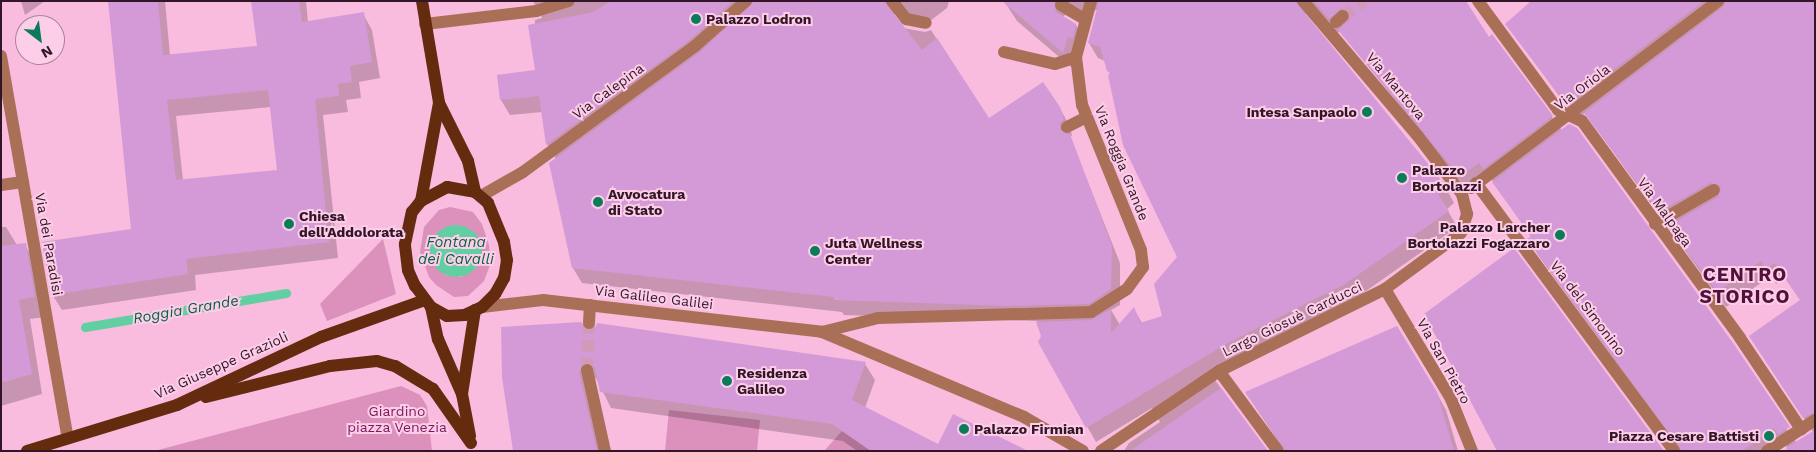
<!DOCTYPE html>
<html>
<head>
<meta charset="utf-8">
<style>
  body { margin:0 }
  #map { position:relative; width:1816px; height:452px; overflow:hidden; background:#f9bbde; font-family:"Work Sans",sans-serif }
  div>[style] { position:absolute }
  .green>* { inset:0; background:#dc90bc }
  .water>* { inset:0; background:#61cfa2 }
  .round { border-radius:50% }
  .shadow>* { inset:0; background:#0003 }
  .stream>* { height:9px; margin:-4.5px; padding:0 4.5px; transform-origin:4.5px; border-radius:4.5px; background:#61cfa2 }
  .building>* { inset:0; background:#d39ad7 }
  .minor-tunnel>* { height:12px; margin-top:-6px; transform-origin:0; background:repeating-linear-gradient(90deg,#d19ab9 0 12px,transparent 0 18px) }
  .minor>* { height:12px; margin:-6px; padding:0 6px; transform-origin:6px; border-radius:6px; background:#a97057 }
  .major>* { height:12px; margin:-6px; padding:0 6px; transform-origin:6px; border-radius:6px; background:#652b0e }
  .dots>* { width:14px; height:14px; translate:-50% -50%; box-sizing:border-box; border:2px solid #fdcee8; border-radius:50% }
  span { translate:-50% -50%; white-space:nowrap; text-align:center; line-height:1.15; -webkit-text-stroke:4px #fdcee8; paint-order:stroke }
  .poi-label { font-size:14px; color:#321627; font-weight:700 }
  .left { translate:0 -50%; text-align:left }
  .right { translate:-100% -50%; text-align:right }
  .street-label { font-size:14px; color:#321627 }
  .park-label { font-size:14px; color:#7c185c }
  .water-label { font-size:15px; color:#086245; font-style:italic }
  .district-label { font-size:19px; color:#51113b; font-weight:700; letter-spacing:1px }
  .frame { position:absolute; inset:0; border:2px solid #321627; pointer-events:none }
  .north { position:absolute; left:15px; top:15px; width:50px; height:50px; box-sizing:border-box; background:#fdcee8; border:1px solid #ac849b; border-radius:50%; rotate:150deg; font-size:14px; font-weight:700; line-height:20px; text-align:center; color:#321627 }
  .north::after { content:''; display:block; margin:auto; width:18px; height:22px; background:#0b7c59; clip-path:polygon(50% 0,100% 100%,50% 72%,0 100%) }
</style>
</head>
<body>
<div id="map">
  <div class="green">
    <div style="clip-path:polygon(evenodd,450px 207px,473px 212px,482px 224px,489px 245px,490px 265px,484px 281px,468px 296px,454px 297px,436px 285px,429px 277px,420px 252px,424px 227px,439px 210px,450px 207px,453px 225px,476px 268px,461px 277px,445px 275px,433px 263px,438px 233px,453px 225px)"></div>
    <div style="clip-path:polygon(383px 239px,396px 294px,327px 321px,320px 304px)"></div>
    <div style="clip-path:polygon(401px 386px,420px 395px,427px 406px,432px 451px,154px 451px)"></div>
    <div style="clip-path:polygon(669px 410px,760px 420px,757px 451px,665px 451px)"></div>
    <div style="clip-path:polygon(842px 431px,871px 451px,824px 451px)"></div>
  </div>
  <div class="water">
    <div class="round" style="left:430px;top:225px;width:52px;height:52px"></div>
  </div>
  <div class="shadow">
    <div style="clip-path:polygon(21px 1px,45px 1px,25px 15px)"></div>
    <div style="clip-path:polygon(evenodd,110px 1px,165px 1px,170px 55px,258px 47px,253px 1px,306px 1px,308px 22px,363px 14px,372px 30px,380px 78px,359px 82px,361px 98px,346px 100px,348px 112px,323px 115px,338px 258px,195px 275px,196px 290px,62px 310px,52px 294px,133px 230px,110px 1px,271px 107px,279px 171px,183px 180px,176px 116px,271px 107px)"></div>
    <div style="clip-path:polygon(533px 1px,949px 1px,947px 8px,926px 24px,929px 28px,895px 10px,894px 17px,903px 28px,925px 32px,931px 30px,988px 120px,1059px 107px,1068px 123px,1072px 135px,1070px 137px,1120px 263px,1120px 305px,1111px 310px,1120px 325px,1134px 309px,1142px 323px,1163px 317px,1179px 257px,1105px 61px,1098px 58px,1089px 43px,1098px 10px,1071px 12px,1062px 17px,1076px 25px,1085px 40px,1071px 67px,1017px 21px,1004px 1px,1463px 1px,1488px 39px,1552px 117px,1797px 443px,1813px 432px,1750px 337px,1801px 301px,1785px 278px,1776px 284px,1771px 276px,1726px 307px,1585px 113px,1577px 120px,1506px 24px,1533px 1px,1815px 1px,1815px 451px,1788px 449px,1784px 443px,1774px 451px,1681px 451px,1538px 255px,1529px 239px,1531px 237px,1494px 182px,1489px 178px,1469px 192px,1340px 31px,1338px 33px,1306px 10px,1305px 19px,1446px 188px,1454px 203px,1447px 209px,1457px 227px,1356px 298px,1210px 373px,1266px 451px,1124px 451px,1129px 443px,1160px 422px,1152px 408px,1096px 442px,1039px 342px,1043px 337px,1037px 321px,844px 315px,842px 312px,582px 283px,573px 268px,556px 159px,547px 144px,542px 112px,510px 115px,501px 100px,499px 76px,536px 71px,535px 20px,542px 18px)"></div>
    <div style="clip-path:polygon(1px 227px,6px 227px,17px 245px,25px 245px,36px 264px,46px 317px,30px 319px,42px 394px,1px 406px)"></div>
    <div style="clip-path:polygon(598px 324px,865px 364px,875px 380px,865px 408px,938px 445px,1026px 451px,857px 451px,843px 441px,611px 408px,596px 378px,588px 389px,602px 451px,515px 451px)"></div>
    <div style="clip-path:polygon(1436px 392px,1446px 410px,1458px 451px,1285px 451px,1246px 393px)"></div>
  </div>
  <div class="stream">
    <div style="left:85px;top:327px;width:204px;rotate:-9.6deg"></div>
  </div>
  <div class="building">
    <div style="clip-path:polygon(evenodd,108px 1px,158px 1px,163px 55px,257px 46px,251px 1px,299px 1px,302px 22px,364px 12px,372px 62px,350px 66px,352px 82px,338px 84px,339px 96px,315px 99px,329px 242px,186px 259px,188px 274px,51px 295px,42px 242px,131px 229px,108px 1px,268px 90px,277px 170px,176px 180px,167px 100px,268px 90px)"></div>
    <div style="clip-path:polygon(611px 1px,733px 1px,690px 40px,546px 145px,539px 96px,500px 100px,497px 75px,535px 70px,528px 25px,593px 12px)"></div>
    <div style="clip-path:polygon(754px 1px,884px 1px,922px 50px,937px 38px,989px 118px,1043px 82px,1060px 107px,1064px 119px,1060px 123px,1060px 130px,1070px 134px,1112px 246px,1111px 289px,1089px 304px,1007px 306px,834px 300px,834px 297px,572px 268px,549px 163px,700px 52px)"></div>
    <div style="clip-path:polygon(1002px 1px,1054px 1px,1056px 12px,1076px 24px,1073px 38px,1068px 37px,1063px 53px)"></div>
    <div style="clip-path:polygon(1099px 1px,1295px 1px,1447px 187px,1438px 194px,1449px 211px,1345px 284px,1226px 344px,1086px 428px,1038px 342px,1041px 336px,1036px 322px,1091px 320px,1111px 309px,1111px 333px,1134px 307px,1140px 323px,1162px 316px,1154px 284px,1177px 257px,1123px 145px,1108px 75px,1111px 73px,1107px 71px,1100px 47px,1088px 43px)"></div>
    <div style="clip-path:polygon(1314px 1px,1466px 1px,1489px 37px,1492px 34px,1553px 116px,1483px 169px,1479px 163px,1460px 177px,1338px 30px,1350px 19px,1349px 11px,1341px 8px,1329px 19px)"></div>
    <div style="clip-path:polygon(1531px 1px,1704px 1px,1567px 105px,1505px 24px)"></div>
    <div style="clip-path:polygon(1726px 1px,1815px 1px,1815px 412px,1803px 418px,1749px 336px,1800px 300px,1775px 263px,1766px 269px,1761px 261px,1717px 292px,1668px 226px,1718px 197px,1721px 186px,1710px 183px,1659px 212px,1584px 113px,1723px 7px)"></div>
    <div style="clip-path:polygon(1569px 124px,1577px 128px,1733px 343px,1790px 427px,1778px 434px,1774px 428px,1742px 451px,1682px 451px,1527px 239px,1531px 236px,1492px 182px)"></div>
    <div style="clip-path:polygon(26px 243px,35px 297px,19px 300px,32px 374px,1px 383px,1px 246px)"></div>
    <div style="clip-path:polygon(1514px 248px,1664px 451px,1497px 451px,1424px 314px)"></div>
    <div style="clip-path:polygon(581px 322px,588px 331px,595px 328px,597px 323px,866px 362px,852px 400px,938px 444px,953px 414px,1028px 451px,871px 451px,832px 424px,600px 392px,595px 368px,586px 362px,579px 372px,597px 451px,513px 451px,502px 377px,501px 327px)"></div>
    <div style="clip-path:polygon(1397px 326px,1437px 392px,1454px 451px,1286px 451px,1245px 392px)"></div>
    <div style="clip-path:polygon(1221px 388px,1268px 451px,1130px 451px)"></div>
    <div style="clip-path:polygon(1815px 430px,1815px 451px,1788px 451px,1786px 448px)"></div>
  </div>
  <div class="minor-tunnel">
    <div style="left:1343px;top:16px;width:26px;rotate:-36deg"></div>
    <div style="left:587px;top:370px;width:47px;rotate:-87.6deg"></div>
  </div>
  <div class="minor">
    <div style="left:892px;top:1px;width:23px;rotate:52deg"></div>
    <div style="left:906px;top:19px;width:20px;rotate:11deg"></div>
    <div style="left:1478px;top:1px;width:135px;rotate:53.7deg"></div>
    <div style="left:1558px;top:110px;width:26px;rotate:25deg"></div>
    <div style="left:1582px;top:121px;width:268px;rotate:53.9deg"></div>
    <div style="left:1740px;top:338px;width:110px;rotate:56.2deg"></div>
    <div style="left:1061px;top:5px;width:27px;rotate:31deg"></div>
    <div style="left:1336px;top:22px;width:9px;rotate:-41deg"></div>
    <div style="left:425px;top:24px;width:112px;rotate:-6.7deg"></div>
    <div style="left:536px;top:11px;width:34px;rotate:-17deg"></div>
    <div style="left:1004px;top:52px;width:52px;rotate:13.2deg"></div>
    <div style="left:1055px;top:64px;width:22px;rotate:-18deg"></div>
    <div style="left:1px;top:56px;width:388px;rotate:80.1deg"></div>
    <div style="left:1067px;top:127px;width:22px;rotate:-27deg"></div>
    <div style="left:1476px;top:183px;width:333px;rotate:53.5deg"></div>
    <div style="left:1px;top:185px;width:22px;rotate:-8deg"></div>
    <div style="left:1471px;top:188px;width:310px;rotate:-37.1deg"></div>
    <div style="left:481px;top:196px;width:48px;rotate:-29.7deg"></div>
    <div style="left:523px;top:172px;width:213px;rotate:-36.2deg"></div>
    <div style="left:695px;top:46px;width:68px;rotate:-41.4deg"></div>
    <div style="left:1655px;top:224px;width:68px;rotate:-30deg"></div>
    <div style="left:1385px;top:289px;width:128px;rotate:59deg"></div>
    <div style="left:1451px;top:399px;width:56px;rotate:68deg"></div>
    <div style="left:482px;top:307px;width:61px;rotate:-6.5deg"></div>
    <div style="left:543px;top:300px;width:281px;rotate:6.5deg"></div>
    <div style="left:822px;top:332px;width:219px;rotate:22.8deg"></div>
    <div style="left:1024px;top:417px;width:68px;rotate:30deg"></div>
    <div style="left:589px;top:323px;width:18px;rotate:-87deg"></div>
    <div style="left:822px;top:332px;width:58px;rotate:-14deg"></div>
    <div style="left:878px;top:318px;width:213px;rotate:-1.6deg"></div>
    <div style="left:1091px;top:312px;width:43px;rotate:-32.6deg"></div>
    <div style="left:1127px;top:289px;width:27px;rotate:-54deg"></div>
    <div style="left:1143px;top:267px;width:17px;rotate:-97deg"></div>
    <div style="left:1141px;top:250px;width:157px;rotate:-112.1deg"></div>
    <div style="left:1082px;top:105px;width:48px;rotate:-97.1deg"></div>
    <div style="left:1076px;top:57px;width:58px;rotate:-75deg"></div>
    <div style="left:587px;top:370px;width:83px;rotate:77.5deg"></div>
    <div style="left:1219px;top:371px;width:99px;rotate:53.6deg"></div>
    <div style="left:1101px;top:451px;width:143px;rotate:-34.1deg"></div>
    <div style="left:1219px;top:371px;width:185px;rotate:-26.3deg"></div>
    <div style="left:1385px;top:289px;width:94px;rotate:-36.4deg"></div>
    <div style="left:1461px;top:233px;width:20px;rotate:-72deg"></div>
    <div style="left:1467px;top:214px;width:21px;rotate:-104deg"></div>
    <div style="left:1462px;top:194px;width:74px;rotate:-127.3deg"></div>
    <div style="left:1417px;top:135px;width:176px;rotate:-130.4deg"></div>
    <div style="left:1767px;top:451px;width:57px;rotate:-32.9deg"></div>
  </div>
  <div class="major">
    <div style="left:422px;top:1px;width:103px;rotate:80.5deg"></div>
    <div style="left:439px;top:103px;width:65px;rotate:63.4deg"></div>
    <div style="left:468px;top:161px;width:32px;rotate:77deg"></div>
    <div style="left:447px;top:187px;width:28px;rotate:10deg"></div>
    <div style="left:475px;top:192px;width:17px;rotate:40deg"></div>
    <div style="left:488px;top:203px;width:42px;rotate:67.7deg"></div>
    <div style="left:504px;top:242px;width:18px;rotate:81deg"></div>
    <div style="left:507px;top:260px;width:18px;rotate:99deg"></div>
    <div style="left:504px;top:278px;width:18px;rotate:119deg"></div>
    <div style="left:495px;top:294px;width:18px;rotate:135deg"></div>
    <div style="left:482px;top:307px;width:19px;rotate:155deg"></div>
    <div style="left:465px;top:315px;width:18px;rotate:177deg"></div>
    <div style="left:447px;top:316px;width:18px;rotate:-151deg"></div>
    <div style="left:431px;top:307px;width:26px;rotate:-127deg"></div>
    <div style="left:415px;top:286px;width:17px;rotate:-114deg"></div>
    <div style="left:408px;top:270px;width:26px;rotate:-97deg"></div>
    <div style="left:405px;top:244px;width:33px;rotate:-78deg"></div>
    <div style="left:412px;top:212px;width:14px;rotate:-51deg"></div>
    <div style="left:421px;top:201px;width:30px;rotate:-28deg"></div>
    <div style="left:421px;top:201px;width:100px;rotate:-79.6deg"></div>
    <div style="left:431px;top:307px;width:33px;rotate:78deg"></div>
    <div style="left:438px;top:339px;width:60px;rotate:66.4deg"></div>
    <div style="left:462px;top:394px;width:43px;rotate:79.2deg"></div>
    <div style="left:462px;top:394px;width:85px;rotate:-81.2deg"></div>
    <div style="left:206px;top:397px;width:128px;rotate:-14deg"></div>
    <div style="left:330px;top:366px;width:47px;rotate:-6.1deg"></div>
    <div style="left:377px;top:361px;width:19px;rotate:16deg"></div>
    <div style="left:395px;top:366px;width:44px;rotate:31.2deg"></div>
    <div style="left:433px;top:389px;width:66px;rotate:54.9deg"></div>
    <div style="left:27px;top:451px;width:157px;rotate:-17deg"></div>
    <div style="left:177px;top:405px;width:159px;rotate:-25.3deg"></div>
    <div style="left:321px;top:337px;width:110px;rotate:-19.6deg"></div>
  </div>
  <div class="dots">
    <div style="left:696px;top:19px;background:#0b7c59"></div>
    <div style="left:1367px;top:112px;background:#0b7c59"></div>
    <div style="left:1402px;top:178px;background:#0b7c59"></div>
    <div style="left:598px;top:202px;background:#0b7c59"></div>
    <div style="left:289px;top:224px;background:#0b7c59"></div>
    <div style="left:1560px;top:235px;background:#0b7c59"></div>
    <div style="left:815px;top:251px;background:#0b7c59"></div>
    <div style="left:727px;top:381px;background:#0b7c59"></div>
    <div style="left:964px;top:429px;background:#0b7c59"></div>
    <div style="left:1769px;top:436px;background:#0b7c59"></div>
  </div>
  <div class="poi-label">
    <span class="left" style="left:706px;top:19px">Palazzo Lodron</span>
    <span class="right" style="left:1357px;top:112px">Intesa Sanpaolo</span>
    <span class="left" style="left:1412px;top:178px">Palazzo<br>Bortolazzi</span>
    <span class="left" style="left:608px;top:202px">Avvocatura<br>di Stato</span>
    <span class="left" style="left:299px;top:224px">Chiesa<br>dell'Addolorata</span>
    <span class="right" style="left:1550px;top:235px">Palazzo Larcher<br>Bortolazzi Fogazzaro</span>
    <span class="left" style="left:825px;top:251px">Juta Wellness<br>Center</span>
    <span class="left" style="left:737px;top:381px">Residenza<br>Galileo</span>
    <span class="left" style="left:974px;top:429px">Palazzo Firmian</span>
    <span class="right" style="left:1759px;top:436px">Piazza Cesare Battisti</span>
  </div>
  <div class="street-label">
    <span style="left:1396px;top:86px;rotate:50deg">Via Mantova</span>
    <span style="left:1582px;top:87px;rotate:-37deg">Via Oriola</span>
    <span style="left:608px;top:91px;rotate:-36deg">Via Calepina</span>
    <span style="left:1122px;top:163px;rotate:68deg">Via Roggia Grande</span>
    <span style="left:1665px;top:212px;rotate:54deg">Via Malpaga</span>
    <span style="left:49px;top:244px;rotate:80deg">Via dei Paradisi</span>
    <span style="left:654px;top:297px;rotate:7deg">Via Galileo Galilei</span>
    <span style="left:1588px;top:308px;rotate:53deg">Via del Simonino</span>
    <span style="left:1292px;top:319px;rotate:-26deg">Largo Giosuè Carducci</span>
    <span style="left:1444px;top:361px;rotate:61deg">Via San Pietro</span>
    <span style="left:221px;top:365px;rotate:-24deg">Via Giuseppe Grazioli</span>
  </div>
  <div class="park-label">
    <span style="left:397px;top:419px">Giardino<br>piazza Venezia</span>
  </div>
  <div class="water-label">
    <span style="left:456px;top:251px">Fontana<br>dei Cavalli</span>
    <span style="left:186px;top:310px;rotate:-10deg">Roggia Grande</span>
  </div>
  <div class="district-label">
    <span style="left:1745px;top:286px">CENTRO<br>STORICO</span>
  </div>
  <div class="frame"></div>
  <div class="north">N</div>
</div>
</body>
</html>
